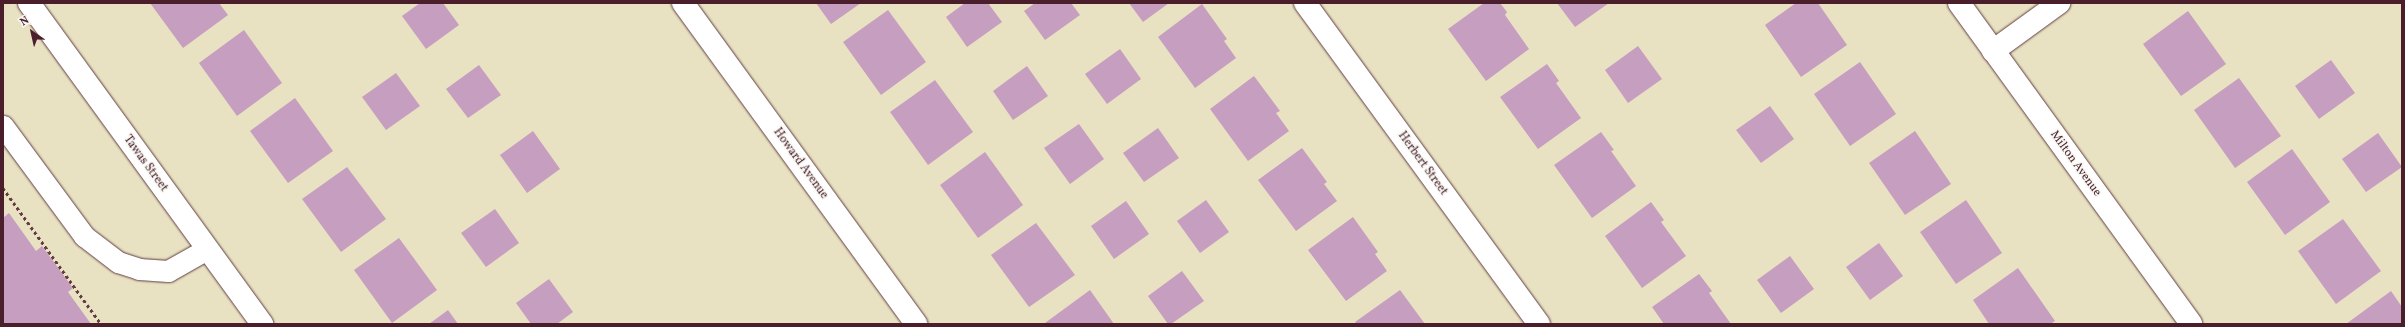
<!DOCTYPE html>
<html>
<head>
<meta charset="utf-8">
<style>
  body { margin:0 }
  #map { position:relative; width:2405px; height:327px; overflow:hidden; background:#e8e2c2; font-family:Vollkorn,serif }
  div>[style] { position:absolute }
  .building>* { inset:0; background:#c69ebf }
  .path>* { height:2.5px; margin-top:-1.25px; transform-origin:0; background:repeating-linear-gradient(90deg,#623c42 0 3px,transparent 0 6px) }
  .roads { filter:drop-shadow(0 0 1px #623c42) drop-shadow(0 0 1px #623c42) }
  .lane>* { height:21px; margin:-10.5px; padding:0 10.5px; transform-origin:10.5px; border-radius:10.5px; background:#fff }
  .street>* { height:22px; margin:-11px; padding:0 11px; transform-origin:11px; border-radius:11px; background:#fff }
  span { translate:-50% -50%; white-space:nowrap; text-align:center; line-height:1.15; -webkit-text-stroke:3px #f6f6f2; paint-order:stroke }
  .street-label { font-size:12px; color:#4a1f2b }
  .frame { position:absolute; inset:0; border:4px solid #4a1f2b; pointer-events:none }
  .north { position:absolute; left:12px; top:12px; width:40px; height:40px; -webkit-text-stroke:3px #f6f6f2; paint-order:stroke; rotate:326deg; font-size:11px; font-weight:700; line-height:16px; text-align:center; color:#4a1f2b }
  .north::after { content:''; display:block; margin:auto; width:14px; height:18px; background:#4a1f2b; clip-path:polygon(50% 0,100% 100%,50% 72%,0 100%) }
</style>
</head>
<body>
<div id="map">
  <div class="building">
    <div style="clip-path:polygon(150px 3px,219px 3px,228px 15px,183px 48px)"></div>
    <div style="clip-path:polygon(420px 3px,443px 3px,459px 25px,426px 49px,402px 16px)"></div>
    <div style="clip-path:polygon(816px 3px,861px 3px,831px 24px)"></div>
    <div style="clip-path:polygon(965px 3px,988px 3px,1002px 22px,967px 47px,946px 17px)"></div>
    <div style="clip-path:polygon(1035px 3px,1071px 3px,1080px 15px,1045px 40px,1024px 11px)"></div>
    <div style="clip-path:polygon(1129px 3px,1169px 3px,1143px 22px)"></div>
    <div style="clip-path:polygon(1484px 3px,1500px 3px,1507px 12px,1505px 15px,1529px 49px,1486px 81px,1448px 29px)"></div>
    <div style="clip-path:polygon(1557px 3px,1609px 3px,1575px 27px)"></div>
    <div style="clip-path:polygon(1796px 3px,1818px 3px,1847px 45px,1801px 77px,1765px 25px)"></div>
    <div style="clip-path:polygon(1202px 4px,1227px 39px,1224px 41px,1236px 58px,1195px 88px,1158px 37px)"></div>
    <div style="clip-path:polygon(888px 10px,926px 62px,881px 95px,843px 42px)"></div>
    <div style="clip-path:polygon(2188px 11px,2226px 64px,2181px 96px,2143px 44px)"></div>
    <div style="clip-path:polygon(244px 30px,282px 83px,237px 116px,199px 63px)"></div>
    <div style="clip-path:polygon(1638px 46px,1662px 79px,1628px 103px,1605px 70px)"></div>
    <div style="clip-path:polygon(1120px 49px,1141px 79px,1107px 104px,1085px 74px)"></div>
    <div style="clip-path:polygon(2331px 60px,2355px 93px,2319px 119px,2295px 86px)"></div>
    <div style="clip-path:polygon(1860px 62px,1896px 114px,1850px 146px,1814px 94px)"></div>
    <div style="clip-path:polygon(1547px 64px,1559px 81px,1556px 83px,1581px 118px,1538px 149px,1500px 97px)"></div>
    <div style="clip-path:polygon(479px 65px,501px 95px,468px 118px,446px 89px)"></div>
    <div style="clip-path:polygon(1027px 66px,1048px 96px,1013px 120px,993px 91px)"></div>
    <div style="clip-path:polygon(396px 73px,420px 106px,386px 130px,362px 97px)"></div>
    <div style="clip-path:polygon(1254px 76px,1280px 111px,1276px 113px,1289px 131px,1248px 161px,1210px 109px)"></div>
    <div style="clip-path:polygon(2239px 78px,2281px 136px,2235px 168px,2194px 110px)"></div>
    <div style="clip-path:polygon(935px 80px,973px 132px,928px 165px,890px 112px)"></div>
    <div style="clip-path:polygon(295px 98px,333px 151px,288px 183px,250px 131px)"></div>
    <div style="clip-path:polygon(1770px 106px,1794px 139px,1761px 163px,1736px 130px)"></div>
    <div style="clip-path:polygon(1079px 124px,1104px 159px,1070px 184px,1044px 148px)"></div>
    <div style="clip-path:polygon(1158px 128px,1179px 158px,1144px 182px,1123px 153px)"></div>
    <div style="clip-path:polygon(533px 131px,560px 169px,527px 193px,500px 155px)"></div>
    <div style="clip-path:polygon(1915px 131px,1951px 184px,1905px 215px,1869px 163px)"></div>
    <div style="clip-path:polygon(1601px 132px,1614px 150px,1611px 151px,1636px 186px,1592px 218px,1554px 165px)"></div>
    <div style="clip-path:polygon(2378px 133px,2402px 167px,2366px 192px,2342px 159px)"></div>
    <div style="clip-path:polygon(1302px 148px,1327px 182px,1324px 184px,1337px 201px,1296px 231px,1258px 180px)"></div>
    <div style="clip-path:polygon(2292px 149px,2330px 202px,2285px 235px,2247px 182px)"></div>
    <div style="clip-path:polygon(985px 152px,1023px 205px,978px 238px,940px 185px)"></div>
    <div style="clip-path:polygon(347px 167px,386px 219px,341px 252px,302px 199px)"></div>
    <div style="clip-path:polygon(1206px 200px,1229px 232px,1200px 253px,1177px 221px)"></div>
    <div style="clip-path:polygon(1966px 200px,2002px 253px,1956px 284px,1920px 232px)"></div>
    <div style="clip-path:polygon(1126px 201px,1149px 234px,1114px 259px,1091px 226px)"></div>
    <div style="clip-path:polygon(1651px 202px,1664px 220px,1661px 222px,1686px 256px,1642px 288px,1605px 236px)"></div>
    <div style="clip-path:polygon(495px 209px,519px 243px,486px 267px,461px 233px)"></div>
    <div style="clip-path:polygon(9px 213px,36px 251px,42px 246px,73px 288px,68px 292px,91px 324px,3px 324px,3px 218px)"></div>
    <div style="clip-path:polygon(1353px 217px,1378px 252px,1375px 254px,1387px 271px,1346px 301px,1308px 250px)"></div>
    <div style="clip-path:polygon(2343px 219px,2381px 271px,2336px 304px,2298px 251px)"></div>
    <div style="clip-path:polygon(1036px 223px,1075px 275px,1029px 307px,991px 255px)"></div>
    <div style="clip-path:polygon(399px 238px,437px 290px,392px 323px,354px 270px)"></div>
    <div style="clip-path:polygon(1879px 243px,1903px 276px,1870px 300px,1846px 267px)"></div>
    <div style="clip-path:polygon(1790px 256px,1814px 289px,1781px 313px,1757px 280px)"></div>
    <div style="clip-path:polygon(2018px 268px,2055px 321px,2050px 324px,1989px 324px,1973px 300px)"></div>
    <div style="clip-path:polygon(1182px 271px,1204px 301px,1171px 324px,1168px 324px,1148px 296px)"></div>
    <div style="clip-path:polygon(1699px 274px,1712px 291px,1709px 293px,1731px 324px,1664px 324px,1652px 307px)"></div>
    <div style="clip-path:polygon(549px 279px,573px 312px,557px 324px,531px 324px,516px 303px)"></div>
    <div style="clip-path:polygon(1090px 290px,1114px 324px,1046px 324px,1045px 323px)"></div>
    <div style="clip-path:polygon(1400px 290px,1425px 324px,1357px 324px,1355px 322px)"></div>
    <div style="clip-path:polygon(2391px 291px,2402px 307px,2402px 324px,2346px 324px)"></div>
    <div style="clip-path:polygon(448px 310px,458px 324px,429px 324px)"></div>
  </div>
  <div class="path">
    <div style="left:3px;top:188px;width:168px;rotate:54.2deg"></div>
  </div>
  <div class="roads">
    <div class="lane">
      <div style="left:3px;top:126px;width:137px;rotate:53.6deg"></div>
      <div style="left:84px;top:236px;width:43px;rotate:37.4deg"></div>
      <div style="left:118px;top:262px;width:22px;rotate:18deg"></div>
      <div style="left:139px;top:269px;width:29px;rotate:4deg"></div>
      <div style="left:168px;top:271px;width:45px;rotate:-29.4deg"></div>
    </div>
    <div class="street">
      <div style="left:29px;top:3px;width:397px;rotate:54deg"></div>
      <div style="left:683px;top:3px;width:397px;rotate:54deg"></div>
      <div style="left:1305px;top:3px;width:397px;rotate:53.9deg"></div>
      <div style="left:1959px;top:3px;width:396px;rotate:54.1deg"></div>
      <div style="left:1993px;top:51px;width:82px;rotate:-36deg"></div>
    </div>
  </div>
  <div class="street-label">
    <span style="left:145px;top:164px;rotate:54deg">Tawas Street</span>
    <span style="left:800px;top:164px;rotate:54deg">Howard Avenue</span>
    <span style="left:1422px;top:164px;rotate:54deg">Herbert Street</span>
    <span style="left:2075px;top:164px;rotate:54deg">Milton Avenue</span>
  </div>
  <div class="frame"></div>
  <div class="north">N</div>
</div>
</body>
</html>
